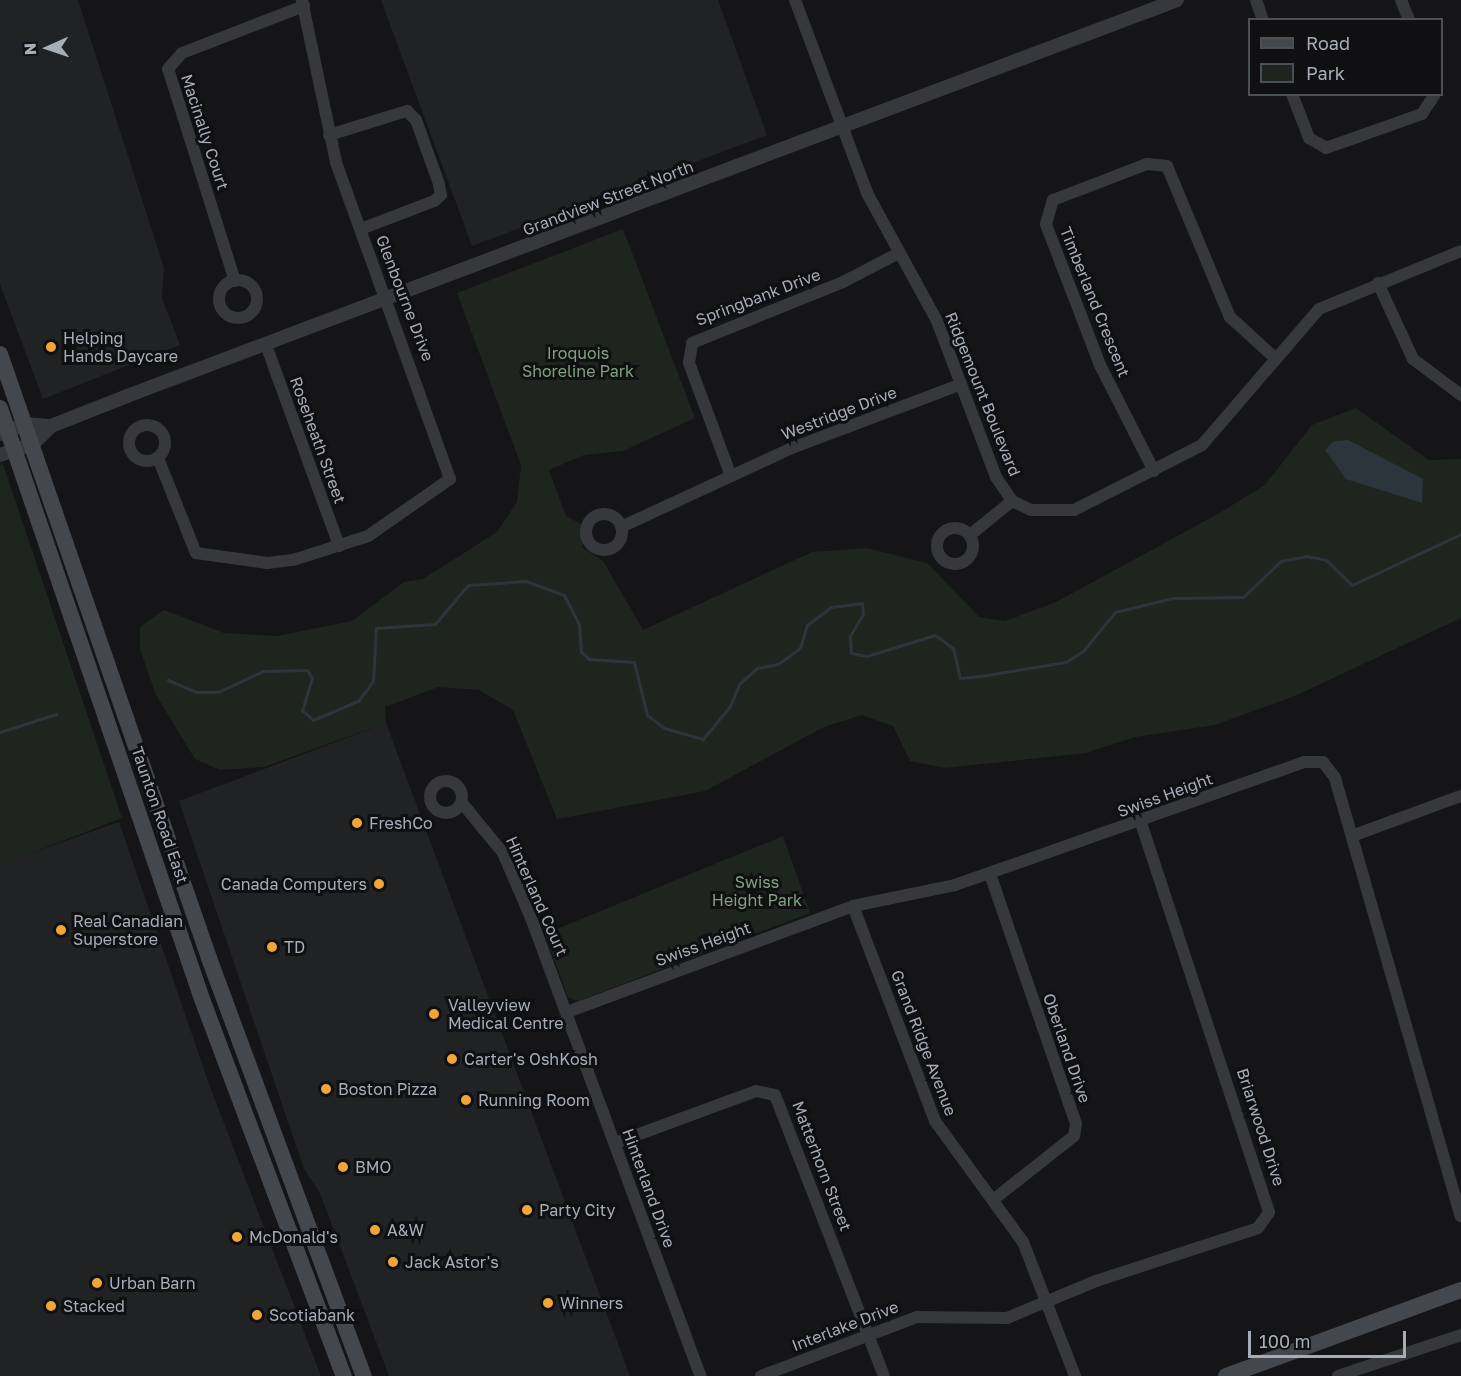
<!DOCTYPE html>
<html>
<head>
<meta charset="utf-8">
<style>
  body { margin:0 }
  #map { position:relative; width:1461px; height:1376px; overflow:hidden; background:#151517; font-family:"Golos Text",sans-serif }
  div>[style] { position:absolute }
  .built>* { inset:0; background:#212224 }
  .green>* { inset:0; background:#1d251e }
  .water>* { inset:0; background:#2c353b }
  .stream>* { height:3px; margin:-1.5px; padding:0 1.5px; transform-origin:1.5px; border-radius:1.5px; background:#2c353b }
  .minor>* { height:12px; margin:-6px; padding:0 6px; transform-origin:6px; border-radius:6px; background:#36383c }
  .minor>.ring { margin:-6px; padding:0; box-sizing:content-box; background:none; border:12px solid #36383c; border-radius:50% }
  .tertiary>* { height:14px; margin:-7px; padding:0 7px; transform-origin:7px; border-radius:7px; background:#36383c }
  .secondary>* { height:16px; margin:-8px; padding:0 8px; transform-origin:8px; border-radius:8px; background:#44474c }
  .dots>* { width:16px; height:16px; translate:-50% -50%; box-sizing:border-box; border:3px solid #101012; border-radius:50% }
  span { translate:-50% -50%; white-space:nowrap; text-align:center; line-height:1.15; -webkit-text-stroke:6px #101012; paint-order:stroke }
  .street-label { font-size:16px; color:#a7adb7 }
  .poi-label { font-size:16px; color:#a7adb7 }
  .left { translate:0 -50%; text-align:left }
  .right { translate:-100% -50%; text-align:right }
  .park-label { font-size:16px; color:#7fa27f }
  .legend { position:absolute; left:1248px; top:18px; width:195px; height:78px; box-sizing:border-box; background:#101012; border:2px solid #4c4f54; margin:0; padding:8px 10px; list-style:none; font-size:18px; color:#a7adb7 }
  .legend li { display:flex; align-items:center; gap:12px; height:30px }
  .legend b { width:30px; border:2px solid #4c4f54 }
  .north { position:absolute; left:18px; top:18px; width:60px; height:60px; -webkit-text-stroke:4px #101012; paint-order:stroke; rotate:267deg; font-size:16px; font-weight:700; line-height:24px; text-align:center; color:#a7adb7 }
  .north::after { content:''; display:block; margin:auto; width:21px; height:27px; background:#a7adb7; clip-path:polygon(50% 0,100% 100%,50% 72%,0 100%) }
  .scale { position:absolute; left:1248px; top:1331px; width:158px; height:27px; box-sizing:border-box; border:3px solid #a7adb7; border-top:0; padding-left:8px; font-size:18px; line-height:21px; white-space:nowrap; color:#a7adb7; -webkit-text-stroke:4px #101012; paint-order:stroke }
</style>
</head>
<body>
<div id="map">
  <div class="built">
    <div style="clip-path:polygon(0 0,78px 0,164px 268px,162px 298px,180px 345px,43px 399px,0 284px)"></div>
    <div style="clip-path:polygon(381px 0,718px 0,767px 135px,472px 246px)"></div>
    <div style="clip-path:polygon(386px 723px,630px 1376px,389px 1376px,320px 1193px,304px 1169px,179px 801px)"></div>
    <div style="clip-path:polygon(119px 822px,209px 1084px,321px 1376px,0 1376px,0 864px)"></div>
  </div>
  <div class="green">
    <div style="clip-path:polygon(623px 229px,695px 418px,623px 451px,584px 455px,549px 470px,566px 516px,581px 524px,583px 548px,603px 561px,643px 630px,812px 552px,867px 548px,927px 563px,979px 617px,1005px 621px,1056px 602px,1216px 515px,1265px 485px,1312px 425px,1356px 408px,1429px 460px,1461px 459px,1461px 618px,1297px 695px,1215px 725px,1135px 737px,1086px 753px,945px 768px,910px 761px,893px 726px,862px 715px,824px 727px,705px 791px,563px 818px,557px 819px,513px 710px,479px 690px,438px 687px,385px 707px,386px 723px,264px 767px,220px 770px,195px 759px,156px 695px,140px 649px,140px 627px,164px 610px,224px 633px,277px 636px,352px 621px,404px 582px,423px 579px,497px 532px,517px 502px,521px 465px,457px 293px)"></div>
    <div style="clip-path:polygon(3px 464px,122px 818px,0 865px,0 465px)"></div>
    <div style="clip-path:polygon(783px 836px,810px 913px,578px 1001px,568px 997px,545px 934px)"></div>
  </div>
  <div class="water">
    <div style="clip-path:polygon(1348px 440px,1423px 479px,1422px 503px,1346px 479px,1325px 450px,1334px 441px)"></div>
  </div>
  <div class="stream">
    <div style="left:168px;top:680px;width:30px;rotate:23deg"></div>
    <div style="left:196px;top:692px;width:22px"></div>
    <div style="left:218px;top:692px;width:50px;rotate:-25deg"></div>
    <div style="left:263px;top:671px;width:44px;rotate:-1.3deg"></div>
    <div style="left:307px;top:670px;width:9px;rotate:58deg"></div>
    <div style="left:312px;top:678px;width:34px;rotate:107deg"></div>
    <div style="left:302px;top:710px;width:15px;rotate:42deg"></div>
    <div style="left:313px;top:720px;width:49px;rotate:-22.9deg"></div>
    <div style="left:358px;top:701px;width:25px;rotate:-53deg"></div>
    <div style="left:373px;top:681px;width:53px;rotate:-86.8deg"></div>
    <div style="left:376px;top:628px;width:59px;rotate:-3.9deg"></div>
    <div style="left:435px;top:624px;width:51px;rotate:-49.8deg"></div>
    <div style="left:468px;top:585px;width:58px;rotate:-3.9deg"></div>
    <div style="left:526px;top:581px;width:40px;rotate:20.2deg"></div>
    <div style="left:564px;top:595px;width:33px;rotate:63deg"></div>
    <div style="left:579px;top:624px;width:28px;rotate:86deg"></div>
    <div style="left:581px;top:652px;width:11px;rotate:41deg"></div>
    <div style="left:589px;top:659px;width:45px;rotate:3.8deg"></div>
    <div style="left:634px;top:662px;width:55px;rotate:76.2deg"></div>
    <div style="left:647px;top:715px;width:21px;rotate:37deg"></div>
    <div style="left:664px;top:728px;width:41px;rotate:15.8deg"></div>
    <div style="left:703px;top:739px;width:43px;rotate:-50.7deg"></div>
    <div style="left:730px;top:706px;width:25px;rotate:-67deg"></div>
    <div style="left:740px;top:683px;width:23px;rotate:-41deg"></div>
    <div style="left:757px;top:668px;width:21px;rotate:-11deg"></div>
    <div style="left:778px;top:664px;width:27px;rotate:-36deg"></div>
    <div style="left:800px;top:648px;width:24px;rotate:-73deg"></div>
    <div style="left:807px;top:625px;width:30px;rotate:-37deg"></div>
    <div style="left:831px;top:607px;width:31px;rotate:-7deg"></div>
    <div style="left:862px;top:603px;width:11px;rotate:85deg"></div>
    <div style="left:863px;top:614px;width:26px;rotate:121deg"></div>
    <div style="left:850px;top:636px;width:17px;rotate:87deg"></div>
    <div style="left:851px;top:653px;width:16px;rotate:11deg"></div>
    <div style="left:867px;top:656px;width:71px;rotate:-17.2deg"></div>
    <div style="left:935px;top:635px;width:22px;rotate:36deg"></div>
    <div style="left:953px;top:648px;width:31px;rotate:77deg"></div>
    <div style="left:960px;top:678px;width:27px;rotate:-6deg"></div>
    <div style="left:987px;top:675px;width:80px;rotate:-9.3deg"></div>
    <div style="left:1066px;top:662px;width:20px;rotate:-33deg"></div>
    <div style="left:1083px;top:651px;width:50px;rotate:-50.6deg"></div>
    <div style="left:1115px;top:612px;width:60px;rotate:-13.6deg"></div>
    <div style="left:1173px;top:598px;width:70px;rotate:-0.8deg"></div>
    <div style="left:1243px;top:597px;width:52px;rotate:-43.5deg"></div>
    <div style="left:1281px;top:561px;width:25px;rotate:-11deg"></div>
    <div style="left:1306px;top:556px;width:20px;rotate:11deg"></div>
    <div style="left:1326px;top:560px;width:36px;rotate:44deg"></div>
    <div style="left:1352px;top:585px;width:120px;rotate:-25.1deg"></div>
    <div style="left:0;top:732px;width:59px;rotate:-17.8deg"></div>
  </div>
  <div class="minor">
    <div style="left:795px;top:0;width:206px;rotate:69.5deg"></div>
    <div style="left:867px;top:193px;width:146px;rotate:61.3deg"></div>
    <div style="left:937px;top:321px;width:167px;rotate:69.3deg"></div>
    <div style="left:996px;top:477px;width:29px;rotate:56deg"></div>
    <div style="left:1012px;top:501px;width:21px;rotate:25deg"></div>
    <div style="left:1031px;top:510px;width:43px"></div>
    <div style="left:1074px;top:510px;width:144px;rotate:-26.9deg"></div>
    <div style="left:1202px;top:445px;width:179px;rotate:-49.3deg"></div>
    <div style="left:1319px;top:309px;width:153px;rotate:-22.2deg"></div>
    <div style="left:1256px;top:0;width:21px;rotate:71deg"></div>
    <div style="left:1401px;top:0;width:22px;rotate:68deg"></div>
    <div style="left:1292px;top:94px;width:47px;rotate:68.9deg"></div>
    <div style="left:1309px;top:138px;width:20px;rotate:30deg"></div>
    <div style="left:1326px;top:148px;width:102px;rotate:-19.5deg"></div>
    <div style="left:1422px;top:114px;width:24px;rotate:-57deg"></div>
    <div style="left:329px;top:135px;width:82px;rotate:-17.1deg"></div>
    <div style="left:407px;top:111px;width:13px;rotate:45deg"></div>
    <div style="left:416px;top:120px;width:68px;rotate:70.2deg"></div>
    <div style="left:439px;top:184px;width:11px;rotate:80deg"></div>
    <div style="left:441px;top:195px;width:9px;rotate:139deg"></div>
    <div style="left:434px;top:201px;width:78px;rotate:159deg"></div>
    <div class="ring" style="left:219px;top:280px;width:26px;height:26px"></div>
    <div style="left:235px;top:281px;width:222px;rotate:-107.5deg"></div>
    <div style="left:168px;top:69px;width:21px;rotate:-49deg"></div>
    <div style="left:182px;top:53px;width:131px;rotate:-21.1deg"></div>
    <div style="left:1378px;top:283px;width:84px;rotate:65.3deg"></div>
    <div style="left:1413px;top:359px;width:60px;rotate:36.9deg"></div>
    <div style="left:266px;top:345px;width:214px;rotate:70deg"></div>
    <div class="ring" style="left:129px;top:425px;width:24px;height:24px"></div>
    <div style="left:158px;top:458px;width:102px;rotate:68.2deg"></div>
    <div style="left:196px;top:553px;width:72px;rotate:8deg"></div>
    <div style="left:267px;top:563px;width:26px;rotate:-7deg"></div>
    <div style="left:293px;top:560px;width:79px;rotate:-17.7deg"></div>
    <div style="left:368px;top:536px;width:100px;rotate:-34.8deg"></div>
    <div style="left:450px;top:479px;width:337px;rotate:-109.8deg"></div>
    <div style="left:336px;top:162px;width:166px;rotate:-101.9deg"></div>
    <div style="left:1154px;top:471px;width:119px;rotate:-117deg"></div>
    <div style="left:1100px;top:365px;width:151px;rotate:-111deg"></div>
    <div style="left:1046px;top:224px;width:25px;rotate:-74deg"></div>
    <div style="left:1053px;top:200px;width:101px;rotate:-21deg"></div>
    <div style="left:1147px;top:164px;width:20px;rotate:6deg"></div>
    <div style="left:1167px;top:166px;width:164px;rotate:67.4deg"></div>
    <div style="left:1230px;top:317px;width:62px;rotate:42.4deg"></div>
    <div style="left:731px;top:476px;width:121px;rotate:-110.4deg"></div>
    <div style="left:689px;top:363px;width:20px;rotate:-81deg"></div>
    <div style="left:692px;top:343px;width:163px;rotate:-22deg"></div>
    <div style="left:843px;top:282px;width:63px;rotate:-27.4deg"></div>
    <div class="ring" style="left:586px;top:514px;width:24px;height:24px"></div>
    <div style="left:621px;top:527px;width:188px;rotate:-24.8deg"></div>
    <div style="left:792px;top:448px;width:181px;rotate:-20.7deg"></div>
    <div class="ring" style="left:937px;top:528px;width:24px;height:24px"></div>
    <div style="left:970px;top:535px;width:54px;rotate:-39deg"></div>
    <div class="ring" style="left:430px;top:781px;width:20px;height:20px"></div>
    <div style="left:462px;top:803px;width:65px;rotate:50.6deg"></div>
    <div style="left:503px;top:853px;width:71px;rotate:66.7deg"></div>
    <div style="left:531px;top:918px;width:488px;rotate:69.7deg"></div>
    <div style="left:1352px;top:836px;width:116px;rotate:-20.2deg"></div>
    <div style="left:990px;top:874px;width:264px;rotate:71deg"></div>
    <div style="left:1076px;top:1124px;width:12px;rotate:99deg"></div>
    <div style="left:1074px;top:1136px;width:103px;rotate:141.7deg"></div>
    <div style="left:853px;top:906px;width:230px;rotate:69.1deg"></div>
    <div style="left:935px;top:1121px;width:150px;rotate:54deg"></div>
    <div style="left:1023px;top:1242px;width:144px;rotate:68.8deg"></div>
    <div style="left:567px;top:1012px;width:305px;rotate:-20.3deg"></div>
    <div style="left:853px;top:906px;width:104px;rotate:-11.6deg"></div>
    <div style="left:955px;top:885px;width:370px;rotate:-19.4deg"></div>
    <div style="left:1304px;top:762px;width:19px"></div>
    <div style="left:1323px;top:762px;width:20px;rotate:53deg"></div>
    <div style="left:1335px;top:778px;width:456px;rotate:74deg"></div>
    <div style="left:615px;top:1143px;width:150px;rotate:-20.2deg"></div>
    <div style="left:756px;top:1091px;width:19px;rotate:12deg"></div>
    <div style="left:775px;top:1095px;width:301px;rotate:68.8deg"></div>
    <div style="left:761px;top:1376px;width:167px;rotate:-20.7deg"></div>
    <div style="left:917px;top:1317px;width:90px;rotate:0.6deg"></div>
    <div style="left:1007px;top:1318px;width:96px;rotate:-22.6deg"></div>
    <div style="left:1096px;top:1281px;width:170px;rotate:-18.1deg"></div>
    <div style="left:1258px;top:1228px;width:19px;rotate:-55deg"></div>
    <div style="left:1269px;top:1212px;width:410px;rotate:-108.2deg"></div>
    <div style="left:1338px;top:1376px;width:130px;rotate:-18.4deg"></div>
  </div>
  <div class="tertiary">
    <div style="left:0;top:434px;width:28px;rotate:-21deg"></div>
    <div style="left:26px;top:424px;width:25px;rotate:5deg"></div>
    <div style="left:0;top:455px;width:36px;rotate:-19deg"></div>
    <div style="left:34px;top:443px;width:24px;rotate:-45deg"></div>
    <div style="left:51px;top:426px;width:82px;rotate:-21.5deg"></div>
    <div style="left:127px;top:396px;width:1122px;rotate:-20.66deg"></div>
  </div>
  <div class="secondary">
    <div style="left:0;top:354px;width:639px;rotate:70.91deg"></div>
    <div style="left:209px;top:958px;width:446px;rotate:69.7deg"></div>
    <div style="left:0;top:408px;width:625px;rotate:71.13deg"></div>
    <div style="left:202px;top:999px;width:403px;rotate:69.4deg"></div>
    <div style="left:1226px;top:1376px;width:250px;rotate:-20.1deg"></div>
  </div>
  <div class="dots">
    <div style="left:51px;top:347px;background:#f0a535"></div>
    <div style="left:357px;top:823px;background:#f0a535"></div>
    <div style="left:379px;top:884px;background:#f0a535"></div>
    <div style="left:61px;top:930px;background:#f0a535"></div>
    <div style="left:272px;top:947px;background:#f0a535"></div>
    <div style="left:434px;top:1014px;background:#f0a535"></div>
    <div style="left:452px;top:1059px;background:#f0a535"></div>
    <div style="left:326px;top:1089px;background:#f0a535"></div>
    <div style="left:466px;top:1100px;background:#f0a535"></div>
    <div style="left:343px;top:1167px;background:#f0a535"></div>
    <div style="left:527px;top:1210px;background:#f0a535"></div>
    <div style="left:375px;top:1230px;background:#f0a535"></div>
    <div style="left:237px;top:1237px;background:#f0a535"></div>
    <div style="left:393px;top:1262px;background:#f0a535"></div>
    <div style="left:97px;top:1283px;background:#f0a535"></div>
    <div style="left:548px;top:1303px;background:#f0a535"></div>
    <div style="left:51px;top:1306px;background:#f0a535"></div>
    <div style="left:257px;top:1315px;background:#f0a535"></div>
  </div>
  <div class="street-label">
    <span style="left:205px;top:132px;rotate:72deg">Macinally Court</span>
    <span style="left:608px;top:198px;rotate:-21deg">Grandview Street North</span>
    <span style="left:758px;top:297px;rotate:-21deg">Springbank Drive</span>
    <span style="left:405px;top:298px;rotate:69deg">Glenbourne Drive</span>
    <span style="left:1095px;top:302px;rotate:68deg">Timberland Crescent</span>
    <span style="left:983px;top:394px;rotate:68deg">Ridgemount Boulevard</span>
    <span style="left:839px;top:413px;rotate:-21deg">Westridge Drive</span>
    <span style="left:318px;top:440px;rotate:70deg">Roseheath Street</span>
    <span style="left:1165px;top:795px;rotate:-20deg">Swiss Height</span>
    <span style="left:160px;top:815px;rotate:71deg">Taunton Road East</span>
    <span style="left:537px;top:896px;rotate:66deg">Hinterland Court</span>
    <span style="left:703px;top:944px;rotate:-20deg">Swiss Height</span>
    <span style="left:924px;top:1043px;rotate:69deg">Grand Ridge Avenue</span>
    <span style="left:1067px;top:1048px;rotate:71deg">Oberland Drive</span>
    <span style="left:1261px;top:1127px;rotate:72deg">Briarwood Drive</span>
    <span style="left:822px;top:1166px;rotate:69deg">Matterhorn Street</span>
    <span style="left:649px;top:1188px;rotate:70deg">Hinterland Drive</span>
    <span style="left:845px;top:1326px;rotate:-21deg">Interlake Drive</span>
  </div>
  <div class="poi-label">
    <span class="left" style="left:63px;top:347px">Helping<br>Hands Daycare</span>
    <span class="left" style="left:369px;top:823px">FreshCo</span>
    <span class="right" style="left:367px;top:884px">Canada Computers</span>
    <span class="left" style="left:73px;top:930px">Real Canadian<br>Superstore</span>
    <span class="left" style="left:284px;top:947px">TD</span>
    <span class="left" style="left:448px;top:1014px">Valleyview<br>Medical Centre</span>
    <span class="left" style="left:464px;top:1059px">Carter's OshKosh</span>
    <span class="left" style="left:338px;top:1089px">Boston Pizza</span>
    <span class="left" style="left:478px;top:1100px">Running Room</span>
    <span class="left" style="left:355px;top:1167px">BMO</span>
    <span class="left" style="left:539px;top:1210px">Party City</span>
    <span class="left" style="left:387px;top:1230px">A&amp;W</span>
    <span class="left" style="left:249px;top:1237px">McDonald's</span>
    <span class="left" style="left:405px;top:1262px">Jack Astor's</span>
    <span class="left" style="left:109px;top:1283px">Urban Barn</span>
    <span class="left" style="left:560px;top:1303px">Winners</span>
    <span class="left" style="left:63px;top:1306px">Stacked</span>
    <span class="left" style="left:269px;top:1315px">Scotiabank</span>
  </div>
  <div class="park-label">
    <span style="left:578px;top:362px">Iroquois<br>Shoreline Park</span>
    <span style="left:757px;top:891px">Swiss<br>Height Park</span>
  </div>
  <ul class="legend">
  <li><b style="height:8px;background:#44474c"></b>Road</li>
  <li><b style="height:16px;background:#1d251e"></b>Park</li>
  </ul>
  <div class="north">N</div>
  <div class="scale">100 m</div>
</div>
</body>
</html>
